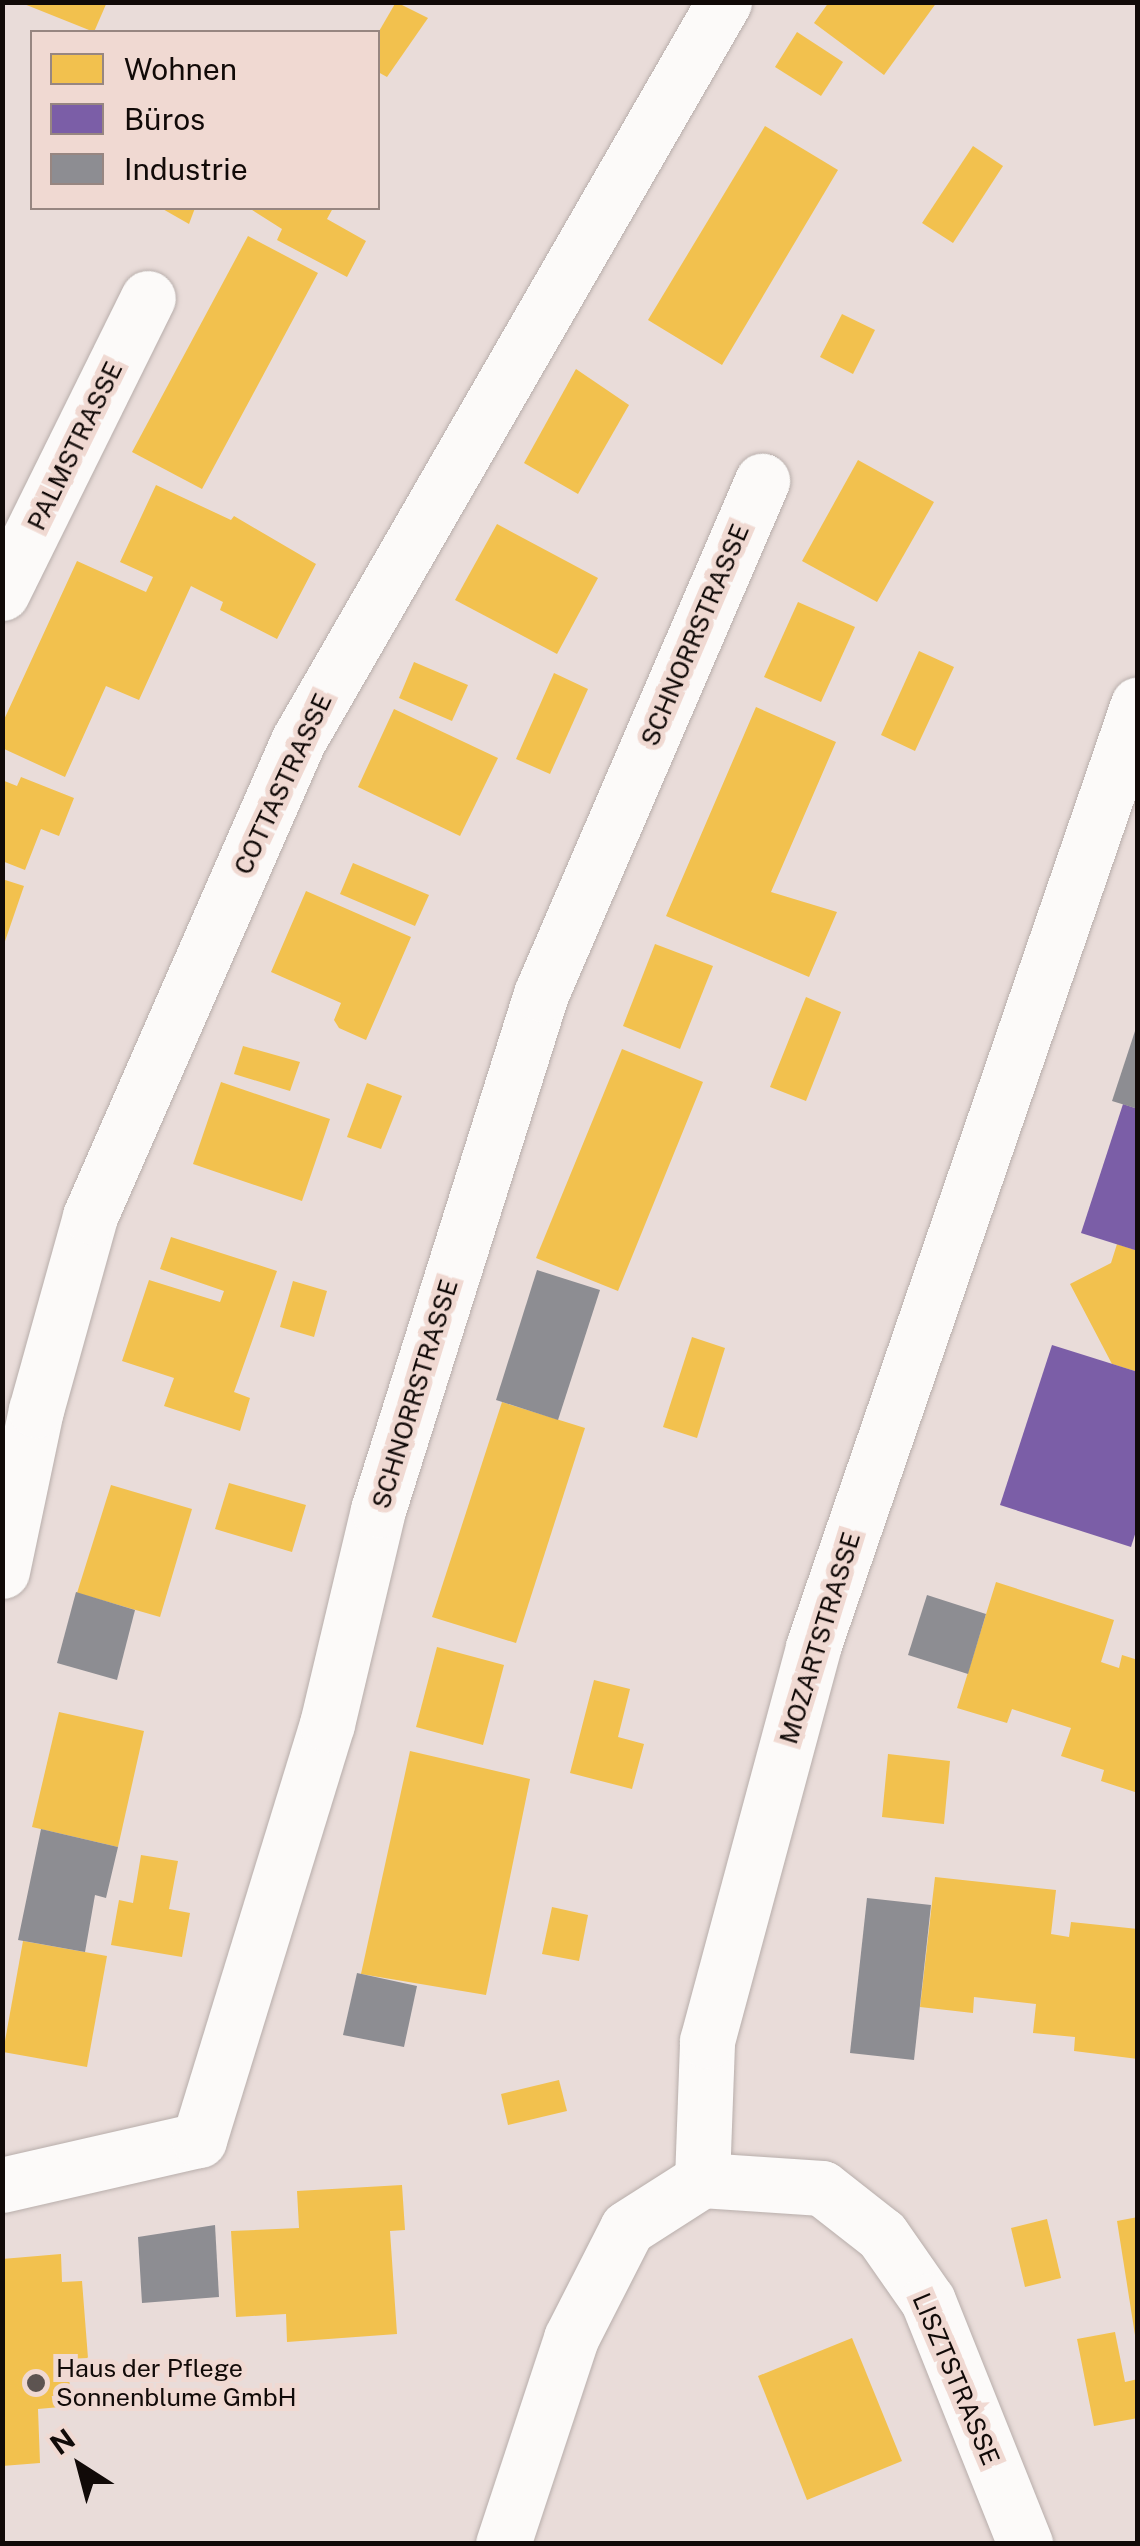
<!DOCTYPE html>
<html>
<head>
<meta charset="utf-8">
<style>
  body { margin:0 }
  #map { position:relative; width:1140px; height:2546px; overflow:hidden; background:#e9dcd9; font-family:"Public Sans",sans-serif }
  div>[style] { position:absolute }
  .homes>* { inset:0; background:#f2c14e }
  .offices>* { inset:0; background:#7b5ea7 }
  .industry>* { inset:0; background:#8d8d92 }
  .roads { filter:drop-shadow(0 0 2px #b8aeab) drop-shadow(0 0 2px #b8aeab) }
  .minor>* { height:55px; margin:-27.5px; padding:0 27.5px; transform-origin:27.5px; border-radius:27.5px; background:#fcfaf9 }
  .dots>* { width:28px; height:28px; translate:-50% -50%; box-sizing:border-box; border:5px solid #f0d9d2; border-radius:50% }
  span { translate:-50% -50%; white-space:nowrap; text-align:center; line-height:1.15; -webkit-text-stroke:10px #f0d9d2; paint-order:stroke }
  .street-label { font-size:25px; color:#110a08 }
  .poi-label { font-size:25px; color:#110a08 }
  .left { translate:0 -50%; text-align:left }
  .frame { position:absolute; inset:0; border:5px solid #110a08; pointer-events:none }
  .legend { position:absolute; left:30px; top:30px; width:350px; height:180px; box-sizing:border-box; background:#f0d9d2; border:2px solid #978681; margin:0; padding:12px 18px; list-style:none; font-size:30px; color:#110a08 }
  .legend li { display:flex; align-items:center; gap:20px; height:50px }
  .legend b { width:50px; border:2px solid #978681 }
  .north { position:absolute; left:30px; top:2416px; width:100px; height:100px; -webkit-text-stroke:8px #f0d9d2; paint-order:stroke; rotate:324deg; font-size:28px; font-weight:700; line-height:40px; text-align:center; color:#110a08 }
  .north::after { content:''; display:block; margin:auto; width:35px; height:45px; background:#110a08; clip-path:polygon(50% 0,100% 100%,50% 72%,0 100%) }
</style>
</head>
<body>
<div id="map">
  <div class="homes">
    <div style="clip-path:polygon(19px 2px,107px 2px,94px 32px)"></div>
    <div style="clip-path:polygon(396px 2px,428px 18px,387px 77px,378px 72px,378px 33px)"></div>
    <div style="clip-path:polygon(829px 2px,937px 2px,884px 75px,814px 23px)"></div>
    <div style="clip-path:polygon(797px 32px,843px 62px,821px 96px,775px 67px)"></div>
    <div style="clip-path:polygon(765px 126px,838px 170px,722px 365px,648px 320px)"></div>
    <div style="clip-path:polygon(973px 146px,1003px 166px,953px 243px,922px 223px)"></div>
    <div style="clip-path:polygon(161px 208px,195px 208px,189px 224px)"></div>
    <div style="clip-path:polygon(249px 208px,333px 208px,327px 219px,366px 241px,347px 277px,277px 240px,282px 229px)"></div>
    <div style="clip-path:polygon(248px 236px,318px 273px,202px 489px,132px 452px)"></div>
    <div style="clip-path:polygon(842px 314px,875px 330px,853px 374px,820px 357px)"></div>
    <div style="clip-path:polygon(576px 369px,629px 405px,578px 494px,524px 463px)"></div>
    <div style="clip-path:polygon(858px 460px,934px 502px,877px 602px,802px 561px)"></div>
    <div style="clip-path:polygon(156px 485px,231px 520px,234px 516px,316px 564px,277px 639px,220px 610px,223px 602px,191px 586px,139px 700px,106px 686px,65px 777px,2px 748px,2px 724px,77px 561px,146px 592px,153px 577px,120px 562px)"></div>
    <div style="clip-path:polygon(497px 524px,598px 578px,557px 654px,455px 600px)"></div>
    <div style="clip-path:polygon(798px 602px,855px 627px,821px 702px,764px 677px)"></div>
    <div style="clip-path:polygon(919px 651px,954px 667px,915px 751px,881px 735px)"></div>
    <div style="clip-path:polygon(414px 662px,468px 685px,452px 721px,399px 698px)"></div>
    <div style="clip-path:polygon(554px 673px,588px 689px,550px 774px,516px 759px)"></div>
    <div style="clip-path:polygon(756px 707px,836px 742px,771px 892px,837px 912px,809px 977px,666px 916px)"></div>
    <div style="clip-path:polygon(394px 709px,498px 758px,460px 836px,358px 787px)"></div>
    <div style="clip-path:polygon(21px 777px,74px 798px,59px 836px,41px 829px,25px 870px,2px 861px,2px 780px,17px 786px)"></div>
    <div style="clip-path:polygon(353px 863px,429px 895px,415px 926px,340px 894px)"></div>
    <div style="clip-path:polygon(2px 879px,24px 886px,3px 947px,2px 947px)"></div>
    <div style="clip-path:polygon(306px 891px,411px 937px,366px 1040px,339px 1028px,334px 1020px,341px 1003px,271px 972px)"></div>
    <div style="clip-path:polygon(655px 944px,713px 966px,680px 1049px,623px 1026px)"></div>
    <div style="clip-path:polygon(806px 997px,841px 1012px,806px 1101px,770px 1087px)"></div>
    <div style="clip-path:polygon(243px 1046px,300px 1062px,290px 1091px,234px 1074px)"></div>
    <div style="clip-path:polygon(622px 1049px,703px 1082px,618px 1291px,536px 1258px)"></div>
    <div style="clip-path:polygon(221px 1082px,330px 1119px,302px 1201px,193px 1164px)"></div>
    <div style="clip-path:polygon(367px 1083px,402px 1096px,381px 1149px,347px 1137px)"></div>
    <div style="clip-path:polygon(171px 1237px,277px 1271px,234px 1392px,250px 1398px,240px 1431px,164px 1406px,174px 1378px,122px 1361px,149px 1280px,220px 1302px,224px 1291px,160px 1269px)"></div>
    <div style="clip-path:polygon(1117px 1244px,1138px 1251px,1138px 1372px,1112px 1364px,1070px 1284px,1111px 1263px)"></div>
    <div style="clip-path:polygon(293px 1281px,327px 1291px,314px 1337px,280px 1327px)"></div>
    <div style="clip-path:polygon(692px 1337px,725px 1348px,697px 1438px,663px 1427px)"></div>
    <div style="clip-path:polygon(502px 1402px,585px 1428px,516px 1643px,432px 1617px)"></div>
    <div style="clip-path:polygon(229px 1483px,306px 1505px,292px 1552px,215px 1529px)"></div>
    <div style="clip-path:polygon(111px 1485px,192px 1509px,160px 1617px,77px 1593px)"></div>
    <div style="clip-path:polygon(996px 1582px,1114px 1620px,1101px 1662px,1119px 1668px,1122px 1655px,1138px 1660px,1138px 1793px,1101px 1781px,1104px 1770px,1061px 1756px,1071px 1728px,1012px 1709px,1007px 1723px,957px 1708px)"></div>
    <div style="clip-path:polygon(437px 1647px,504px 1665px,483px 1745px,416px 1727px)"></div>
    <div style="clip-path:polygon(594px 1680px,630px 1689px,618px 1737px,644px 1744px,632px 1789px,570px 1773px)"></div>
    <div style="clip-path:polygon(59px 1712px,144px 1731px,118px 1847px,32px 1827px)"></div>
    <div style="clip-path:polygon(410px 1751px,530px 1779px,486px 1995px,361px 1974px)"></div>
    <div style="clip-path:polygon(888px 1754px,950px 1761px,944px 1824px,882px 1817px)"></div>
    <div style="clip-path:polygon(141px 1855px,178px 1861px,169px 1909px,190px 1913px,182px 1957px,111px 1945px,119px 1900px,133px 1903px)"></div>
    <div style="clip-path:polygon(935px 1877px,1056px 1890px,1051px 1934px,1069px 1937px,1071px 1922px,1138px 1929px,1138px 2059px,1074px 2051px,1075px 2037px,1033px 2033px,1036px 2004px,974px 1997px,973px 2013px,920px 2007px)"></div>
    <div style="clip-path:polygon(552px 1907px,588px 1915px,579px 1961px,542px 1954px)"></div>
    <div style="clip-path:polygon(23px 1941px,107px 1956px,87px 2067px,3px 2052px)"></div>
    <div style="clip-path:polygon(559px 2080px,567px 2111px,508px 2125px,501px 2094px)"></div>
    <div style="clip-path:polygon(402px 2185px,405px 2230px,390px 2231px,397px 2334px,287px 2342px,286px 2314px,236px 2317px,231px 2231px,299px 2228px,297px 2191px)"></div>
    <div style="clip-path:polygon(1138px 2217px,1138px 2335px,1135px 2335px,1117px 2221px)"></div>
    <div style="clip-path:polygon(1047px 2219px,1061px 2278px,1025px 2287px,1011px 2228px)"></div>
    <div style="clip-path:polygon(61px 2254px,62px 2282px,82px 2281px,88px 2358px,68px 2359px,71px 2406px,38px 2409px,40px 2463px,2px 2466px,2px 2259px)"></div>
    <div style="clip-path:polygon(1115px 2332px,1125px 2382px,1138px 2379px,1138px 2418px,1094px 2426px,1077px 2339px)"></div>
    <div style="clip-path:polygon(852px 2338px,902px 2461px,807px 2500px,758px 2376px)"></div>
  </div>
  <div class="offices">
    <div style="clip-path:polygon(1123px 1104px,1138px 1109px,1138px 1251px,1081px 1233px)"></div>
    <div style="clip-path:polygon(1052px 1345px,1138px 1372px,1138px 1525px,1131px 1547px,1000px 1505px)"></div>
  </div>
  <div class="industry">
    <div style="clip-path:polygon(1137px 1025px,1138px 1025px,1138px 1109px,1112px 1101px)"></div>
    <div style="clip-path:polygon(537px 1270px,600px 1290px,558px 1420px,496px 1400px)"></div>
    <div style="clip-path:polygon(76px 1592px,135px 1610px,117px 1680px,57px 1663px)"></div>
    <div style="clip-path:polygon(927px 1595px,986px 1614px,968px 1674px,908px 1655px)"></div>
    <div style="clip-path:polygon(41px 1829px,118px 1847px,106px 1898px,95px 1895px,85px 1952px,18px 1940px)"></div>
    <div style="clip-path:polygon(867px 1898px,931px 1905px,914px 2060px,850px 2053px)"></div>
    <div style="clip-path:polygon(357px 1973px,417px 1986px,404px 2047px,343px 2035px)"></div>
    <div style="clip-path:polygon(215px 2225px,219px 2297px,142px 2303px,138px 2237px)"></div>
  </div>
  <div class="roads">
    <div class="minor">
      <div style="left:2px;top:593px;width:329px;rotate:-63.7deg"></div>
      <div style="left:2px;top:1571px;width:165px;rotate:-78.1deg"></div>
      <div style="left:36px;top:1410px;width:201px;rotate:-74.4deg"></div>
      <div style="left:90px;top:1216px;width:519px;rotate:-66.35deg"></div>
      <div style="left:298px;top:741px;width:853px;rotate:-60.04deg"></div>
      <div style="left:702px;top:2180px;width:139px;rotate:-87.9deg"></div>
      <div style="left:707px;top:2041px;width:408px;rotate:-74.9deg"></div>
      <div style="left:813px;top:1647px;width:997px;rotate:-70.98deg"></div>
      <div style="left:702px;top:2180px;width:120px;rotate:3.8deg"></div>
      <div style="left:822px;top:2188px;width:76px;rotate:38.1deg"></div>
      <div style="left:882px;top:2235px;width:80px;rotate:55.1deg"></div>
      <div style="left:928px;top:2301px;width:262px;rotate:68.2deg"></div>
      <div style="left:2px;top:2185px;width:202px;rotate:-12.9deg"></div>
      <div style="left:199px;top:2140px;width:435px;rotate:-72.9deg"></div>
      <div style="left:327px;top:1724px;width:220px;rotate:-76.6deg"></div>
      <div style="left:378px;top:1510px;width:541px;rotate:-72.47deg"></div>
      <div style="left:541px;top:994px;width:559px;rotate:-66.69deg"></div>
      <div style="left:503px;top:2544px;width:217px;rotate:-71.7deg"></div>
      <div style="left:571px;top:2338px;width:123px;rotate:-63deg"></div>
      <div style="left:627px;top:2228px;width:89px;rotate:-32.6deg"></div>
    </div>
  </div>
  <div class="dots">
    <div style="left:36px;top:2383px;background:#5d5451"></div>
  </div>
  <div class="street-label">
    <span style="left:75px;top:446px;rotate:-64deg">PALMSTRASSE</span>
    <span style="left:695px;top:635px;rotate:-67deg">SCHNORRSTRASSE</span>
    <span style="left:283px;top:784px;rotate:-65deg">COTTASTRASSE</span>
    <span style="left:415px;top:1394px;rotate:-73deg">SCHNORRSTRASSE</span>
    <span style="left:820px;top:1638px;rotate:-73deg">MOZARTSTRASSE</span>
    <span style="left:956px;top:2379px;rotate:67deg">LISZTSTRASSE</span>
  </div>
  <div class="poi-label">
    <span class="left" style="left:56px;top:2383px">Haus der Pflege<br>Sonnenblume GmbH</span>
  </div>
  <div class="frame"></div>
  <ul class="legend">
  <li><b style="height:28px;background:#f2c14e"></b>Wohnen</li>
  <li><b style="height:28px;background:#7b5ea7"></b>Büros</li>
  <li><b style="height:28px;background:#8d8d92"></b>Industrie</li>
  </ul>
  <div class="north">N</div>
</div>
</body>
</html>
